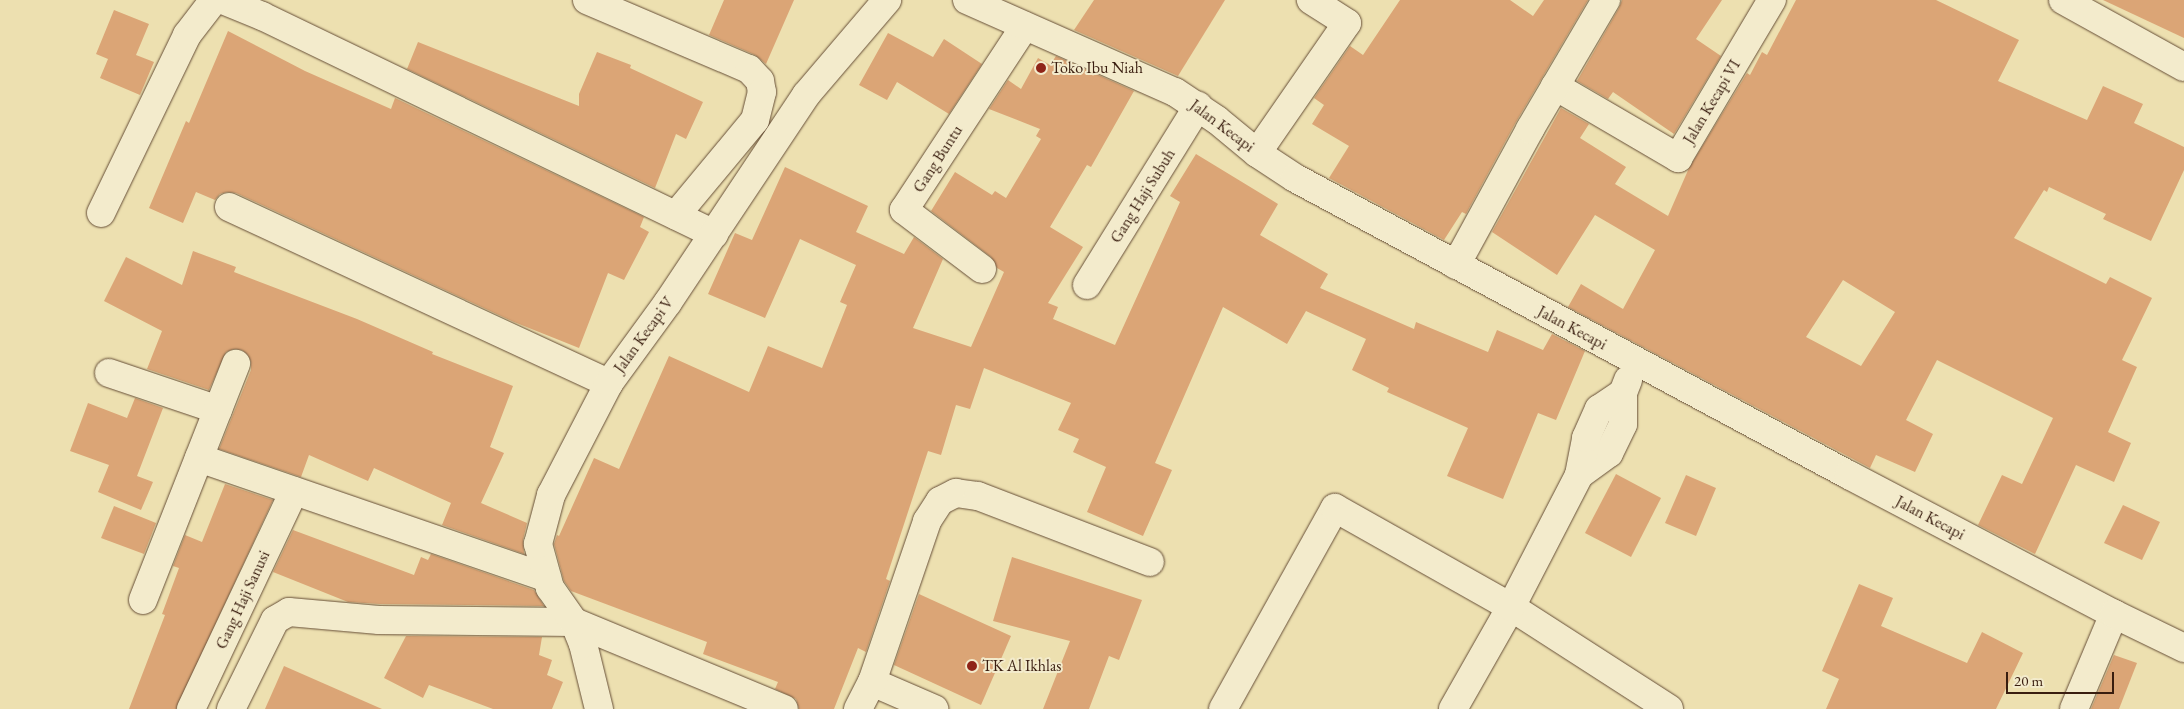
<!DOCTYPE html>
<html>
<head>
<meta charset="utf-8">
<style>
  body { margin:0 }
  #map { position:relative; width:2184px; height:709px; overflow:hidden; background:#ede0b0; font-family:"EB Garamond",serif }
  div>[style] { position:absolute }
  .building>* { inset:0; background:#dba576 }
  .roads { filter:drop-shadow(0 0 1px #664e37) drop-shadow(0 0 1px #664e37) }
  .minor>* { height:28px; margin:-14px; padding:0 14px; transform-origin:14px; border-radius:14px; background:#f3ebcc }
  .tertiary>* { height:28px; margin:-14px; padding:0 14px; transform-origin:14px; border-radius:14px; background:#f3ebcc }
  .dots>* { width:14px; height:14px; translate:-50% -50%; box-sizing:border-box; border:2px solid #f3ebcc; border-radius:50% }
  span { translate:-50% -50%; white-space:nowrap; text-align:center; line-height:1.15; -webkit-text-stroke:4px #f3ebcc; paint-order:stroke }
  .poi-label { font-size:16px; color:#391d0f }
  .left { translate:0 -50%; text-align:left }
  .street-label { font-size:16px; color:#391d0f }
  .scale { position:absolute; left:2006px; top:672px; width:108px; height:22px; box-sizing:border-box; border:2px solid #391d0f; border-top:0; padding-left:6px; font-size:15px; line-height:18px; white-space:nowrap; color:#391d0f; -webkit-text-stroke:4px #f3ebcc; paint-order:stroke }
</style>
</head>
<body>
<div id="map">
  <div class="building">
    <div style="clip-path:polygon(724px 0,794px 0,766px 64px,755px 55px,709px 35px)"></div>
    <div style="clip-path:polygon(1094px 0,1225px 0,1178px 76px,1074px 30px)"></div>
    <div style="clip-path:polygon(1400px 0,1510px 0,1533px 16px,1544px 0,1588px 0,1516px 122px,1466px 214px,1462px 212px,1444px 240px,1329px 178px,1349px 146px,1312px 124px,1324px 105px,1314px 98px,1350px 46px,1363px 55px)"></div>
    <div style="clip-path:polygon(1622px 0,1722px 0,1696px 39px,1721px 56px,1674px 134px,1613px 92px,1608px 99px,1577px 81px,1619px 8px)"></div>
    <div style="clip-path:polygon(evenodd,1796px 0,1936px 0,2019px 40px,1998px 81px,2087px 120px,2103px 86px,2143px 104px,2134px 123px,2184px 147px,2184px 170px,2151px 241px,2103px 219px,2106px 214px,2049px 187px,2047px 192px,2044px 190px,2014px 238px,2106px 284px,2110px 277px,2152px 298px,2122px 360px,2137px 367px,2108px 432px,2131px 443px,2114px 482px,2076px 465px,2035px 554px,1978px 525px,2002px 475px,2022px 484px,2053px 418px,1937px 360px,1906px 420px,1933px 434px,1915px 472px,1876px 455px,1870px 468px,1568px 307px,1581px 284px,1623px 309px,1655px 250px,1595px 215px,1557px 275px,1492px 232px,1561px 108px,1589px 124px,1580px 138px,1626px 167px,1615px 184px,1668px 216px,1689px 168px,1747px 73px,1750px 75px,1762px 52px,1767px 55px,1796px 0,1843px 280px,1895px 312px,1861px 366px,1806px 337px,1843px 280px)"></div>
    <div style="clip-path:polygon(2103px 0,2184px 0,2184px 38px)"></div>
    <div style="clip-path:polygon(114px 10px,149px 24px,136px 55px,154px 62px,140px 95px,100px 78px,108px 59px,96px 54px)"></div>
    <div style="clip-path:polygon(228px 31px,305px 71px,391px 109px,395px 98px,644px 217px,640px 227px,649px 232px,624px 280px,608px 273px,579px 348px,514px 322px,236px 193px,227px 192px,220px 194px,215px 200px,196px 192px,183px 223px,149px 208px,186px 121px,189px 123px)"></div>
    <div style="clip-path:polygon(888px 33px,933px 57px,944px 39px,982px 64px,949px 114px,897px 82px,887px 100px,859px 85px)"></div>
    <div style="clip-path:polygon(418px 42px,579px 106px,579px 94px,597px 52px,631px 65px,630px 68px,703px 102px,686px 139px,676px 134px,655px 188px,407px 69px)"></div>
    <div style="clip-path:polygon(1056px 56px,1134px 91px,1091px 167px,1087px 165px,1050px 227px,1083px 247px,1048px 303px,1058px 307px,1053px 319px,1115px 345px,1180px 202px,1170px 196px,1196px 154px,1278px 204px,1260px 235px,1328px 274px,1320px 288px,1414px 329px,1416px 322px,1488px 352px,1497px 330px,1543px 350px,1552px 334px,1585px 351px,1556px 420px,1538px 413px,1503px 499px,1447px 476px,1468px 428px,1387px 392px,1389px 388px,1352px 370px,1366px 339px,1306px 311px,1287px 344px,1223px 307px,1155px 463px,1172px 470px,1143px 536px,1087px 512px,1106px 467px,1073px 452px,1079px 439px,1058px 430px,1071px 403px,984px 368px,970px 409px,956px 405px,941px 455px,928px 451px,886px 579px,890px 581px,866px 652px,858px 648px,834px 709px,799px 709px,796px 699px,775px 689px,778px 682px,703px 654px,707px 642px,571px 591px,564px 581px,554px 544px,557px 535px,559px 536px,594px 458px,619px 469px,669px 356px,749px 392px,768px 346px,822px 368px,847px 305px,840px 302px,856px 265px,800px 239px,765px 318px,708px 294px,735px 233px,752px 240px,785px 167px,868px 206px,856px 232px,904px 254px,914px 237px,943px 259px,913px 328px,971px 347px,1004px 272px,997px 268px,991px 257px,931px 211px,955px 172px,992px 195px,995px 191px,1006px 198px,1041px 139px,1036px 136px,1040px 129px,989px 109px,1008px 80px,1021px 89px,1038px 58px,1050px 65px)"></div>
    <div style="clip-path:polygon(193px 251px,236px 267px,234px 272px,357px 319px,433px 352px,432px 354px,513px 386px,490px 447px,504px 453px,481px 503px,527px 523px,523px 540px,524px 554px,442px 525px,451px 503px,374px 468px,368px 481px,309px 455px,301px 477px,219px 449px,251px 370px,251px 362px,248px 355px,242px 350px,234px 349px,226px 352px,209px 390px,147px 369px,162px 331px,104px 301px,126px 257px,182px 285px)"></div>
    <div style="clip-path:polygon(135px 398px,163px 408px,137px 476px,153px 482px,141px 510px,98px 492px,109px 465px,70px 451px,88px 403px,127px 418px)"></div>
    <div style="clip-path:polygon(1616px 474px,1661px 498px,1631px 557px,1585px 533px)"></div>
    <div style="clip-path:polygon(1686px 475px,1716px 488px,1696px 536px,1665px 523px)"></div>
    <div style="clip-path:polygon(225px 484px,273px 500px,176px 709px,129px 709px,165px 615px,162px 614px,179px 568px,173px 566px,185px 535px,202px 542px)"></div>
    <div style="clip-path:polygon(2123px 505px,2160px 522px,2142px 560px,2104px 543px)"></div>
    <div style="clip-path:polygon(114px 506px,156px 523px,144px 554px,101px 538px)"></div>
    <div style="clip-path:polygon(293px 530px,414px 575px,421px 557px,428px 560px,431px 554px,534px 590px,544px 606px,380px 604px,348px 602px,273px 572px)"></div>
    <div style="clip-path:polygon(1012px 557px,1142px 600px,1119px 660px,1109px 656px,1089px 709px,1043px 709px,1070px 641px,993px 621px)"></div>
    <div style="clip-path:polygon(1859px 584px,1893px 598px,1881px 626px,1967px 663px,1982px 632px,2023px 653px,1996px 709px,1826px 709px,1839px 679px,1822px 671px)"></div>
    <div style="clip-path:polygon(919px 594px,1011px 636px,981px 705px,894px 665px)"></div>
    <div style="clip-path:polygon(406px 636px,542px 637px,539px 655px,552px 660px,547px 675px,563px 682px,552px 709px,493px 709px,429px 685px,423px 698px,384px 678px)"></div>
    <div style="clip-path:polygon(2114px 655px,2137px 663px,2119px 709px,2091px 709px)"></div>
    <div style="clip-path:polygon(284px 666px,382px 709px,265px 709px)"></div>
  </div>
  <div class="roads">
    <div class="minor">
      <div style="left:223px;top:0;width:42px;rotate:22.3deg"></div>
      <div style="left:262px;top:16px;width:502px;rotate:25.75deg"></div>
      <div style="left:587px;top:0;width:176px;rotate:23.1deg"></div>
      <div style="left:749px;top:69px;width:16px;rotate:47deg"></div>
      <div style="left:760px;top:81px;width:11px;rotate:80deg"></div>
      <div style="left:762px;top:92px;width:29px;rotate:104deg"></div>
      <div style="left:755px;top:120px;width:124px;rotate:129.7deg"></div>
      <div style="left:2063px;top:0;width:138px;rotate:29deg"></div>
      <div style="left:1555px;top:86px;width:143px;rotate:30.3deg"></div>
      <div style="left:1678px;top:158px;width:184px;rotate:-59.3deg"></div>
      <div style="left:1257px;top:153px;width:158px;rotate:-55.3deg"></div>
      <div style="left:1347px;top:23px;width:43px;rotate:-147.4deg"></div>
      <div style="left:229px;top:207px;width:419px;rotate:24.9deg"></div>
      <div style="left:101px;top:213px;width:198px;rotate:-64.2deg"></div>
      <div style="left:187px;top:35px;width:44px;rotate:-52.4deg"></div>
      <div style="left:1456px;top:265px;width:155px;rotate:-61.4deg"></div>
      <div style="left:1530px;top:129px;width:150px;rotate:-59.5deg"></div>
      <div style="left:982px;top:269px;width:98px;rotate:-142.9deg"></div>
      <div style="left:904px;top:210px;width:220px;rotate:-56.7deg"></div>
      <div style="left:1087px;top:285px;width:211px;rotate:-58.2deg"></div>
      <div style="left:109px;top:373px;width:115px;rotate:18.7deg"></div>
      <div style="left:199px;top:458px;width:368px;rotate:19deg"></div>
      <div style="left:1579px;top:475px;width:37px;rotate:-36deg"></div>
      <div style="left:1609px;top:453px;width:32px;rotate:-64deg"></div>
      <div style="left:1623px;top:424px;width:31px;rotate:-90deg"></div>
      <div style="left:1623px;top:393px;width:14px;rotate:-69deg"></div>
      <div style="left:143px;top:600px;width:254px;rotate:-68.5deg"></div>
      <div style="left:872px;top:682px;width:68px;rotate:23.5deg"></div>
      <div style="left:191px;top:709px;width:241px;rotate:-64.7deg"></div>
      <div style="left:231px;top:709px;width:99px;rotate:-63.7deg"></div>
      <div style="left:275px;top:620px;width:16px;rotate:-30deg"></div>
      <div style="left:289px;top:612px;width:90px;rotate:5.1deg"></div>
      <div style="left:379px;top:620px;width:195px;rotate:0.6deg"></div>
      <div style="left:574px;top:622px;width:227px;rotate:22.5deg"></div>
      <div style="left:599px;top:709px;width:67px;rotate:-103.8deg"></div>
      <div style="left:583px;top:644px;width:24px;rotate:-112deg"></div>
      <div style="left:574px;top:622px;width:42px;rotate:-125.2deg"></div>
      <div style="left:550px;top:588px;width:46px;rotate:-105.3deg"></div>
      <div style="left:538px;top:544px;width:51px;rotate:-75.1deg"></div>
      <div style="left:551px;top:495px;width:126px;rotate:-62.6deg"></div>
      <div style="left:609px;top:383px;width:100px;rotate:-53.9deg"></div>
      <div style="left:668px;top:302px;width:249px;rotate:-56.3deg"></div>
      <div style="left:806px;top:95px;width:125px;rotate:-49.5deg"></div>
      <div style="left:858px;top:709px;width:30px;rotate:-63deg"></div>
      <div style="left:872px;top:682px;width:170px;rotate:-71.1deg"></div>
      <div style="left:927px;top:521px;width:24px;rotate:-57deg"></div>
      <div style="left:940px;top:501px;width:18px;rotate:-27deg"></div>
      <div style="left:956px;top:493px;width:22px;rotate:8deg"></div>
      <div style="left:978px;top:496px;width:184px;rotate:21deg"></div>
      <div style="left:1223px;top:709px;width:230px;rotate:-60.9deg"></div>
      <div style="left:1335px;top:508px;width:202px;rotate:29.4deg"></div>
      <div style="left:1511px;top:607px;width:188px;rotate:32.8deg"></div>
      <div style="left:1453px;top:709px;width:117px;rotate:-60.4deg"></div>
      <div style="left:1511px;top:607px;width:148px;rotate:-62.7deg"></div>
      <div style="left:1579px;top:475px;width:38px;rotate:-79deg"></div>
      <div style="left:1586px;top:438px;width:32px;rotate:-66deg"></div>
      <div style="left:1599px;top:409px;width:29px;rotate:-34deg"></div>
      <div style="left:2074px;top:709px;width:103px;rotate:-67.2deg"></div>
    </div>
    <div class="tertiary">
      <div style="left:967px;top:0;width:227px;rotate:23.9deg"></div>
      <div style="left:1175px;top:92px;width:50px;rotate:33.7deg"></div>
      <div style="left:1217px;top:120px;width:52px;rotate:39.5deg"></div>
      <div style="left:1257px;top:153px;width:45px;rotate:33.3deg"></div>
      <div style="left:1295px;top:178px;width:629px;rotate:28.2deg"></div>
      <div style="left:1849px;top:475px;width:299px;rotate:27.7deg"></div>
      <div style="left:2114px;top:614px;width:78px;rotate:25.9deg"></div>
    </div>
  </div>
  <div class="dots">
    <div style="left:1041px;top:68px;background:#8f2418"></div>
    <div style="left:972px;top:666px;background:#8f2418"></div>
  </div>
  <div class="poi-label">
    <span class="left" style="left:1051px;top:68px">Toko Ibu Niah</span>
    <span class="left" style="left:982px;top:666px">TK Al Ikhlas</span>
  </div>
  <div class="street-label">
    <span style="left:1712px;top:102px;rotate:-59deg">Jalan Kecapi VI</span>
    <span style="left:1222px;top:126px;rotate:37deg">Jalan Kecapi</span>
    <span style="left:938px;top:159px;rotate:-57deg">Gang Buntu</span>
    <span style="left:1143px;top:196px;rotate:-58deg">Gang Haji Subuh</span>
    <span style="left:1572px;top:328px;rotate:28deg">Jalan Kecapi</span>
    <span style="left:644px;top:335px;rotate:-54deg">Jalan Kecapi V</span>
    <span style="left:1930px;top:518px;rotate:28deg">Jalan Kecapi</span>
    <span style="left:243px;top:600px;rotate:-65deg">Gang Haji Sanusi</span>
  </div>
  <div class="scale">20 m</div>
</div>
</body>
</html>
